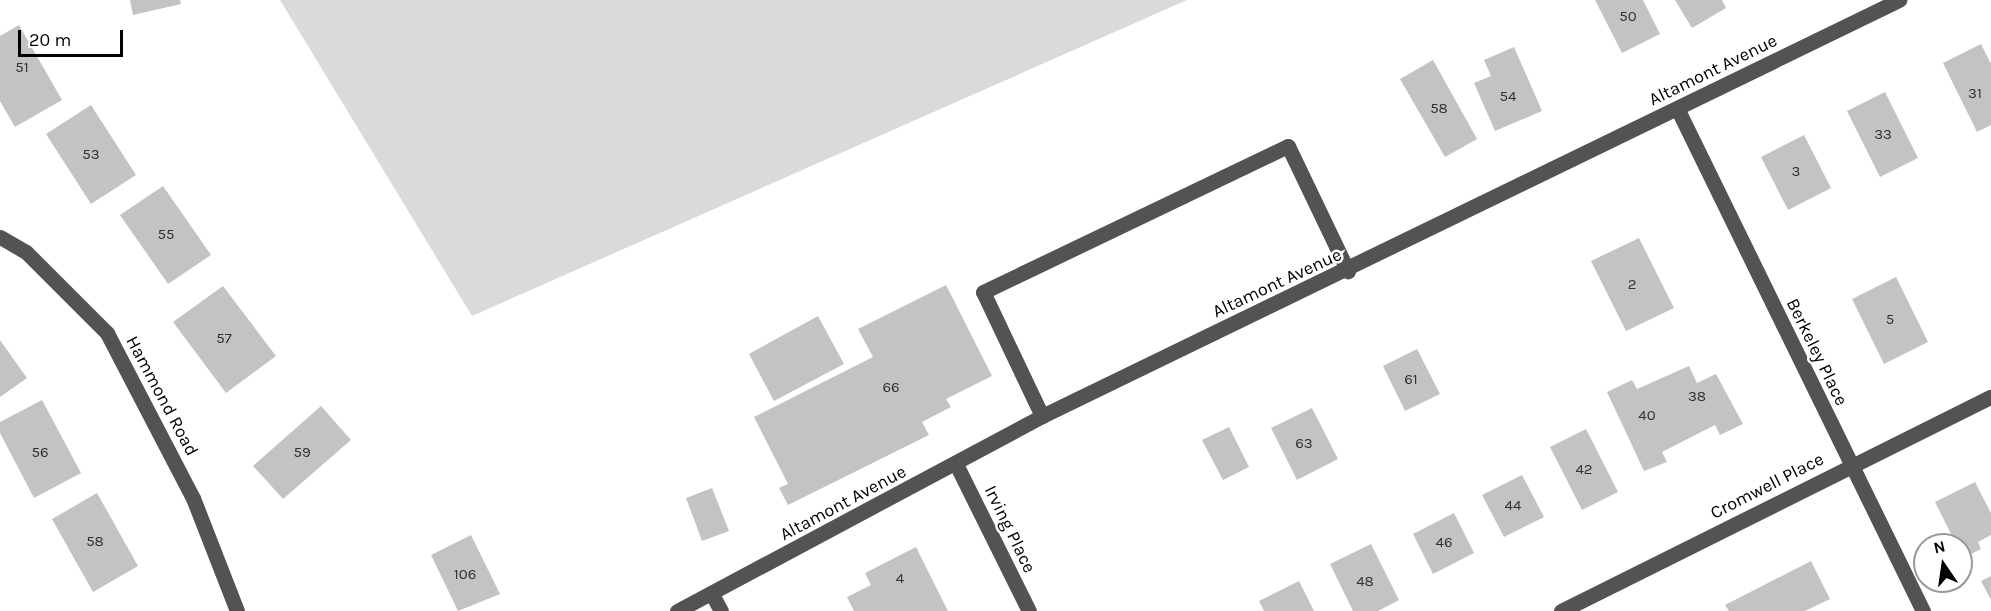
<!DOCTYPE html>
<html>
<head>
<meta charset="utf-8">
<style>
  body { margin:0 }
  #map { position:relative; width:1991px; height:611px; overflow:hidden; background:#fff; font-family:Karla,sans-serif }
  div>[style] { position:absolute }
  .green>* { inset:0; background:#dadada }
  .building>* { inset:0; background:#c3c3c3 }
  .minor>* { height:15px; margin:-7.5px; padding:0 7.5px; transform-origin:7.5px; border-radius:7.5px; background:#535353 }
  span { translate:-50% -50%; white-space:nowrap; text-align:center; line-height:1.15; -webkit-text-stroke:5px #fff; paint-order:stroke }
  .number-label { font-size:15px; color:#313131 }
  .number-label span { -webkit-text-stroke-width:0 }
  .street-label { font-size:18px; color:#000 }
  .north { position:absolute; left:1913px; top:533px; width:60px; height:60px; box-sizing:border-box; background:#fff; border:2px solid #999; border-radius:50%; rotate:347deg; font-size:16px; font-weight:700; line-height:24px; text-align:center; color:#000 }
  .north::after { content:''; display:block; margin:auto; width:21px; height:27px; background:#000; clip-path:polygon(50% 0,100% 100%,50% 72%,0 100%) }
  .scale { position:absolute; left:18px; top:30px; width:105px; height:27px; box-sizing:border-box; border:3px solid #000; border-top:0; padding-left:8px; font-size:18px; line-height:21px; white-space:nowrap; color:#000; -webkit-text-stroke:4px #fff; paint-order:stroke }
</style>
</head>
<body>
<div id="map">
  <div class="green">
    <div style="clip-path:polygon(280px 0,1187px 0,472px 316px)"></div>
  </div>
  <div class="building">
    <div style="clip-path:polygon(130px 0,180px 0,181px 4px,133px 15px)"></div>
    <div style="clip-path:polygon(1595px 0,1643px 0,1660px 34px,1622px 53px)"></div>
    <div style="clip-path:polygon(1675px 0,1722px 0,1726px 8px,1692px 28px)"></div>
    <div style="clip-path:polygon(19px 25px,62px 100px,15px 127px,0 101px,0 36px)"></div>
    <div style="clip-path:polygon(1981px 44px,1991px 64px,1991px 125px,1977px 132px,1943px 63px)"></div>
    <div style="clip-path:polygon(1514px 47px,1542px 111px,1495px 131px,1474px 83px,1491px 76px,1484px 60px)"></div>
    <div style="clip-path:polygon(1433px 60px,1477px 139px,1445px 157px,1400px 79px)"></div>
    <div style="clip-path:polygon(1885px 92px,1918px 158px,1880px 177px,1847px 111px)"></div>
    <div style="clip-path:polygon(91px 105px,136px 175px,91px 204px,46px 134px)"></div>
    <div style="clip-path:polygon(1804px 135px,1831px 188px,1788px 210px,1761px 157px)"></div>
    <div style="clip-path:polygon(163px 186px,211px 255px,168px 284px,120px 215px)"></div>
    <div style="clip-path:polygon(1639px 238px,1674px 308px,1626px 331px,1591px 261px)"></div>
    <div style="clip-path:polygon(1896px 277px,1928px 342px,1884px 364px,1852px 299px)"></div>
    <div style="clip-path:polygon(946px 285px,992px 376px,946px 399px,951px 407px,922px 422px,929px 435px,788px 505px,779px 488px,788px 484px,754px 417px,873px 357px,858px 329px)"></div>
    <div style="clip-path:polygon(223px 286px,276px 356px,226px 393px,173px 322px)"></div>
    <div style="clip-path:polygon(818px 316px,844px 364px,774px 401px,749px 354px)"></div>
    <div style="clip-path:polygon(0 340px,27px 378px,0 397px)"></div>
    <div style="clip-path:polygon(1417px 349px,1440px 394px,1405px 411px,1383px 366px)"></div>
    <div style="clip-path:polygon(1689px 366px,1697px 383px,1716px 374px,1743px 424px,1720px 435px,1715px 425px,1662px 452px,1667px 462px,1644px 471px,1607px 392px,1632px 380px,1637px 389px)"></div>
    <div style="clip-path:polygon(42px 400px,81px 473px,34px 498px,0 433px,0 422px)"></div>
    <div style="clip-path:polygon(321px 406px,351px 440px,283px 499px,253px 466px)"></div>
    <div style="clip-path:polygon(1312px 408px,1338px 459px,1297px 480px,1271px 428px)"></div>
    <div style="clip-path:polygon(1229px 427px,1249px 467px,1223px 480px,1202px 440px)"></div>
    <div style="clip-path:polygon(1586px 429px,1618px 492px,1582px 510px,1550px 447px)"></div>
    <div style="clip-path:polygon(1522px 475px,1544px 517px,1504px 537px,1482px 495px)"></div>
    <div style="clip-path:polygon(1975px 482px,1991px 513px,1991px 535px,1978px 542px,1981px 549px,1963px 558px,1935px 502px)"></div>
    <div style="clip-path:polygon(712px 488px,729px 531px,702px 541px,686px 498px)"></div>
    <div style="clip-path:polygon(97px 493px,138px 566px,93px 592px,52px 519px)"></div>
    <div style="clip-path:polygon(1454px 513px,1474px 553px,1433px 574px,1413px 534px)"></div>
    <div style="clip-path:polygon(471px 535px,500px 594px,458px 611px,431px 555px)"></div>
    <div style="clip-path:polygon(1371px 544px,1399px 600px,1378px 611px,1353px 611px,1330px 564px)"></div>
    <div style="clip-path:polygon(916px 547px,948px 611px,854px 611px,847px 597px,871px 585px,865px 573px)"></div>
    <div style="clip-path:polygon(1811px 561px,1830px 599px,1805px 611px,1729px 611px,1725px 605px)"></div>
    <div style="clip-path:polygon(1991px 576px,1991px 600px,1981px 581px)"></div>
    <div style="clip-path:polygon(1299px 581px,1314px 611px,1264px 611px,1259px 601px)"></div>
  </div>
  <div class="minor">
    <div style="left:1678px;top:110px;width:558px;rotate:63.94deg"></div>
    <div style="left:0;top:237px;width:30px;rotate:30deg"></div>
    <div style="left:26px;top:252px;width:115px;rotate:45deg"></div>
    <div style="left:107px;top:333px;width:186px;rotate:62.5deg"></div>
    <div style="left:193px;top:498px;width:121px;rotate:68.7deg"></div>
    <div style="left:1042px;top:416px;width:137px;rotate:-115.4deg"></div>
    <div style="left:983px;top:292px;width:338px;rotate:-25.6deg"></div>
    <div style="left:1288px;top:146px;width:139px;rotate:64.4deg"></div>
    <div style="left:956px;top:464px;width:164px;rotate:63.6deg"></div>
    <div style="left:712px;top:594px;width:19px;rotate:62deg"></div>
    <div style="left:677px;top:611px;width:414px;rotate:-28.1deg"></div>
    <div style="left:1042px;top:416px;width:953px;rotate:-25.89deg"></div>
    <div style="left:1561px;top:611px;width:480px;rotate:-26.5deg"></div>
  </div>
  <div class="number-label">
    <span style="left:1628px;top:17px">50</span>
    <span style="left:22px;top:68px">51</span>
    <span style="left:1975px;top:94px">31</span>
    <span style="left:1508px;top:97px">54</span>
    <span style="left:1439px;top:109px">58</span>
    <span style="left:1883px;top:135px">33</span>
    <span style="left:91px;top:155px">53</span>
    <span style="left:1796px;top:172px">3</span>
    <span style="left:166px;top:235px">55</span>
    <span style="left:1632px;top:285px">2</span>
    <span style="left:1890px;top:320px">5</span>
    <span style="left:224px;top:339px">57</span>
    <span style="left:1411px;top:380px">61</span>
    <span style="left:891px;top:388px">66</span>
    <span style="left:1697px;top:397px">38</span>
    <span style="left:1647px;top:416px">40</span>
    <span style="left:1304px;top:444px">63</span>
    <span style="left:40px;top:453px">56</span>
    <span style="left:302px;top:453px">59</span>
    <span style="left:1584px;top:470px">42</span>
    <span style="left:1513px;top:506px">44</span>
    <span style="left:95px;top:542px">58</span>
    <span style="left:1444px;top:543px">46</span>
    <span style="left:465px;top:575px">106</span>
    <span style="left:900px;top:579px">4</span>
    <span style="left:1365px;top:582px">48</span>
  </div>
  <div class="street-label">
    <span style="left:1713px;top:70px;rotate:-26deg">Altamont Avenue</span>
    <span style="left:1277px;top:283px;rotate:-25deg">Altamont Avenue</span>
    <span style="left:1817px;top:352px;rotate:64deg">Berkeley Place</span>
    <span style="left:162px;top:396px;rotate:62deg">Hammond Road</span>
    <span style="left:1767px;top:486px;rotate:-27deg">Cromwell Place</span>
    <span style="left:843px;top:503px;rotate:-28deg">Altamont Avenue</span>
    <span style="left:1010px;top:529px;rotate:64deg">Irving Place</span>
  </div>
  <div class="north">N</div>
  <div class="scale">20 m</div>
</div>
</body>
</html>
